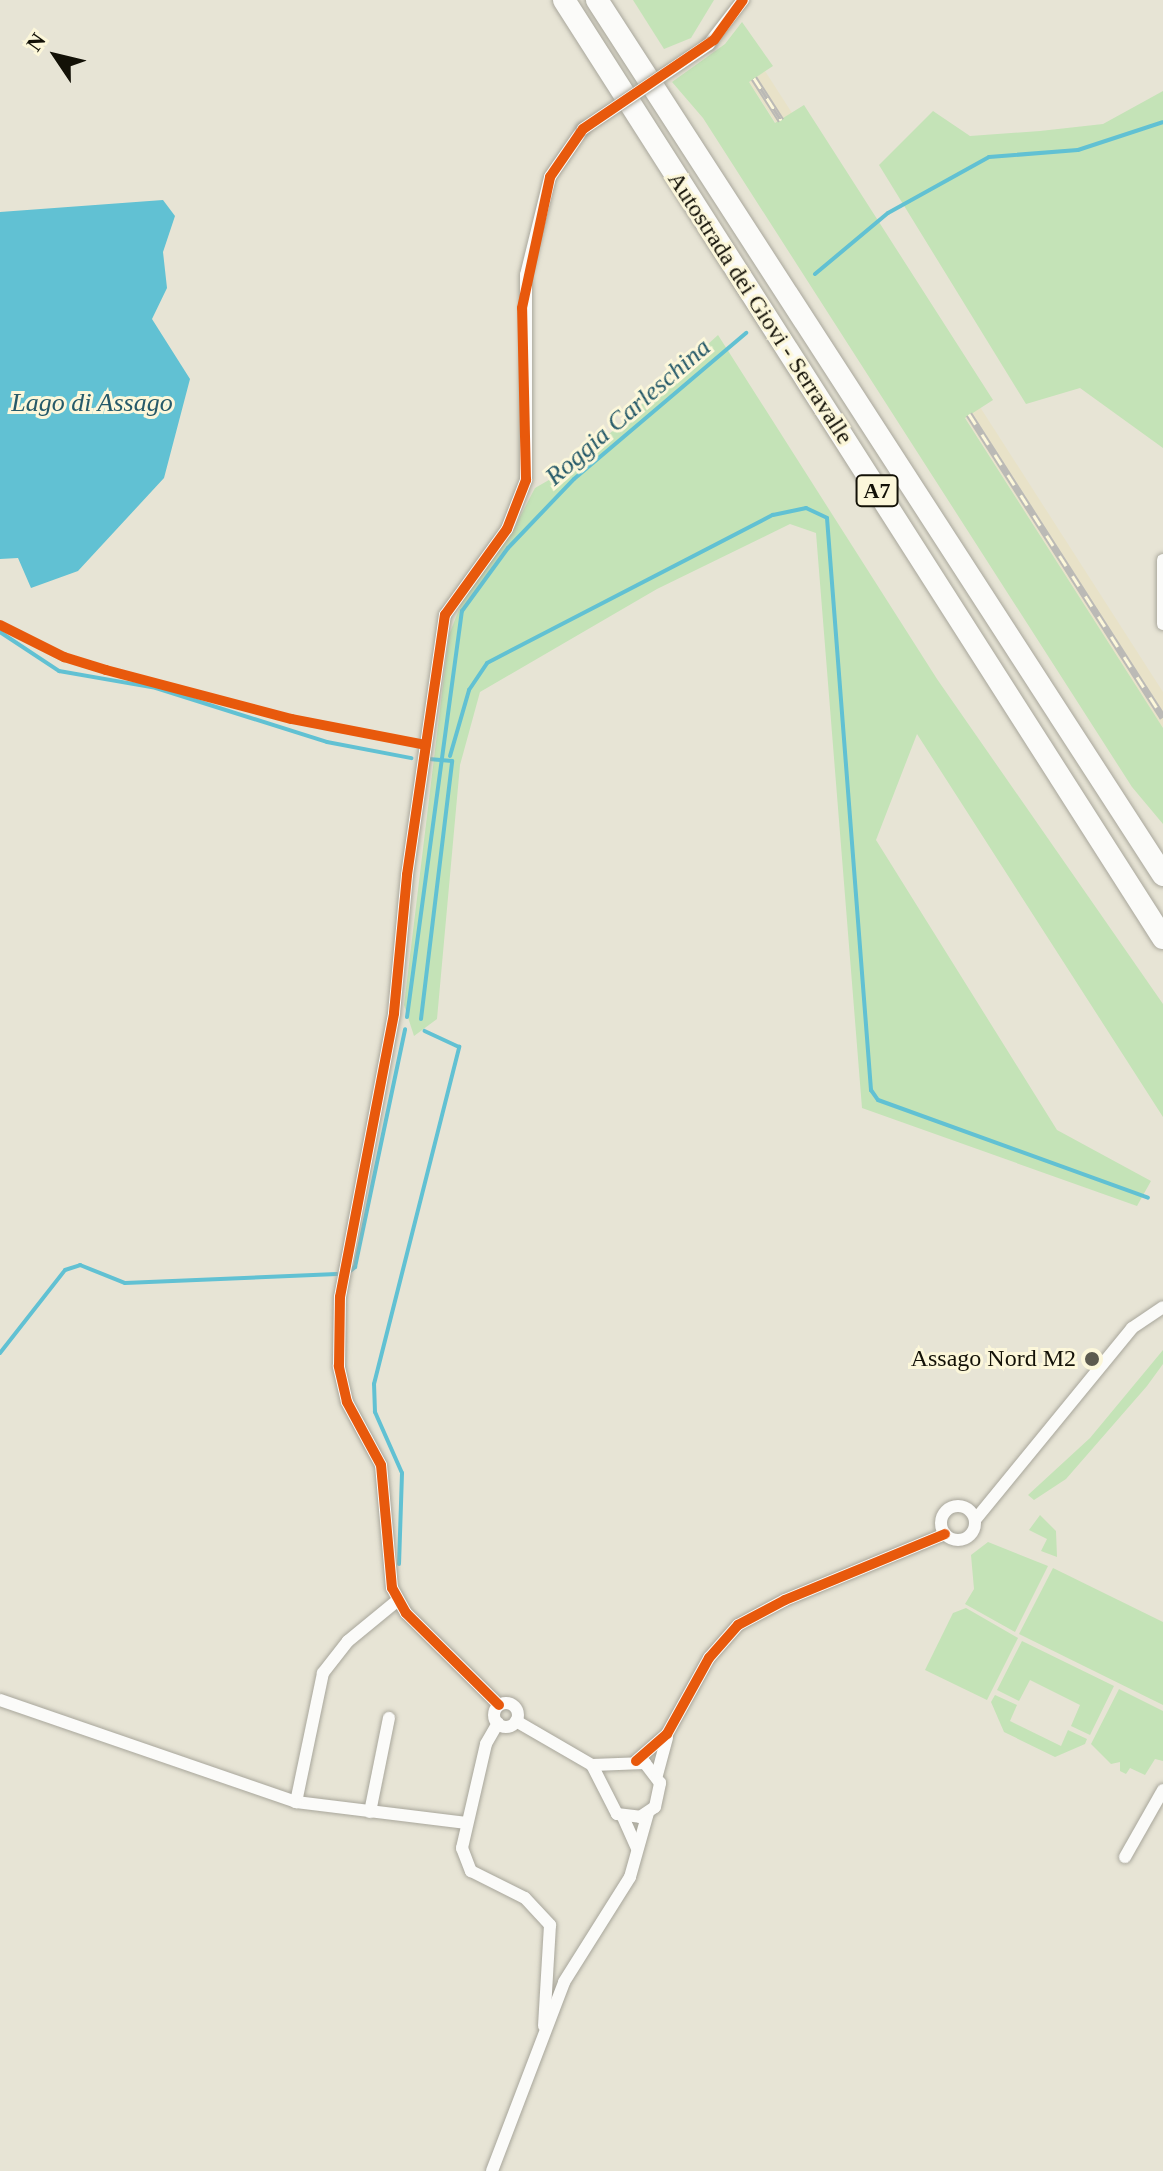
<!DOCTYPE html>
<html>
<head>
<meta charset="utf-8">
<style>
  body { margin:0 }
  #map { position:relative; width:1163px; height:2171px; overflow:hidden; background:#e7e4d5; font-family:Georgia,serif }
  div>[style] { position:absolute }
  .built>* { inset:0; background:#e8e2c8 }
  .green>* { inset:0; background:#c4e3b7 }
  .water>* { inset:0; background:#61c1d3 }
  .stream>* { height:4px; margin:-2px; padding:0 2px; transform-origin:2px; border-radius:2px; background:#61c1d3 }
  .roads { filter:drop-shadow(0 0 2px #a8a69b) drop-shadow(0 0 2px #a8a69b) }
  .minor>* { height:12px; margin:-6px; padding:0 6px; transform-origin:6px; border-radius:6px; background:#fbfbf9 }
  .minor>.ring { margin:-6px; padding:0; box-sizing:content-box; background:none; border:12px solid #fbfbf9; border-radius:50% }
  .motorway>* { height:22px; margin:-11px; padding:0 11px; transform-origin:11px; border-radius:11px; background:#fbfbf9 }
  .rail>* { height:7px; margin-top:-3.5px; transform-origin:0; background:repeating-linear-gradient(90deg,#fcf7da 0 12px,#bbbab6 0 24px); box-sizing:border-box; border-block:2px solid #bbbab6 }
  .bridges { filter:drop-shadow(0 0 2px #a8a69b) drop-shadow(0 0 2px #a8a69b) }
  .minor-bridge>* { height:12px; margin:-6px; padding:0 6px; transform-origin:6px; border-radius:6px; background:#fbfbf9 }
  .cycleway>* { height:10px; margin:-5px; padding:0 5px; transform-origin:5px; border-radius:5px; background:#e8590c }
  .dots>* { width:22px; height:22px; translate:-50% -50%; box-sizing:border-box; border:4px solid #fcf7da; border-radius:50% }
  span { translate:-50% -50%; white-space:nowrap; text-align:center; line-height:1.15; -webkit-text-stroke:6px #fcf7da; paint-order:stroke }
  .shield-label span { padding:2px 6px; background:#fcf7da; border:2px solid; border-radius:6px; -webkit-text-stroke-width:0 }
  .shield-label { font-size:22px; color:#131107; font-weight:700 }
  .street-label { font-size:24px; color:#131107 }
  .poi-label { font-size:24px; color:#131107 }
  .right { translate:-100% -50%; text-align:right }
  .water-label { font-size:26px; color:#265a69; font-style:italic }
  .north { position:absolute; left:16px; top:16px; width:80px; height:80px; -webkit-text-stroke:6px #fcf7da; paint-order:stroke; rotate:305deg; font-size:22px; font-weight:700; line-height:32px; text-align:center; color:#131107 }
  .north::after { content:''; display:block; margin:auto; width:28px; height:36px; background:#131107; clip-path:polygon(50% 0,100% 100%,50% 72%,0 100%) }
</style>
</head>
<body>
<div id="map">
  <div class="built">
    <div style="clip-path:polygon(765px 71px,792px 113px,776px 123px,749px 82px)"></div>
    <div style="clip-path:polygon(980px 407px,1163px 692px,1163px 728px,965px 417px)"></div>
  </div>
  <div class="green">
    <div style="clip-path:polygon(633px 0,714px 0,691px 38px,664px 49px)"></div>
    <div style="clip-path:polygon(742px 22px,773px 66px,749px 82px,775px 123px,804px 105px,993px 400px,965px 418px,1163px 728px,1163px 824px,1132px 787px,703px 118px,672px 82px,725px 44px)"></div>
    <div style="clip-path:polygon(1163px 91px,1163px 448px,1080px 388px,1026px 404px,879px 165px,933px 111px,970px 136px,1040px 131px,1103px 124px)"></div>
    <div style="clip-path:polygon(718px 335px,937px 679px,1163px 1004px,1163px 1117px,917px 734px,876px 840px,1057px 1130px,1151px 1181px,1137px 1206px,862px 1108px,816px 533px,790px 524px,657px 589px,480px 692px,460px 765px,437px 1019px,414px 1036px,404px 1005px,449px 635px,465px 594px,512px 532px,535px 488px,575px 465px)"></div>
    <div style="clip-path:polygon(1163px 1350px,1163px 1364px,1147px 1386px,1066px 1479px,1034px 1500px,1028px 1495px,1090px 1438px)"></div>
    <div style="clip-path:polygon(1040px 1515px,1056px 1531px,1057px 1557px,1041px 1551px,1047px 1539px,1029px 1530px)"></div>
    <div style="clip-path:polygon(988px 1542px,1048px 1566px,1015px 1632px,965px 1604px,974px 1589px,971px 1555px)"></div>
    <div style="clip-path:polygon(1053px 1568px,1163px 1622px,1163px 1705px,1019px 1634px)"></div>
    <div style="clip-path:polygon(966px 1608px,1018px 1638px,987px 1700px,925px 1670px,953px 1613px)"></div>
    <div style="clip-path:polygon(1022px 1641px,1114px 1686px,1090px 1735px,1071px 1726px,1080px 1705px,1030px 1680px,1019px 1701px,997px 1690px)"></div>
    <div style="clip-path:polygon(1119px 1689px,1163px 1711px,1163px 1761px,1155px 1759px,1145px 1775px,1130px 1768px,1126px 1774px,1120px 1771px,1120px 1762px,1111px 1764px,1091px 1744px)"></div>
    <div style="clip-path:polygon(995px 1695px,1017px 1705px,1010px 1721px,1061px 1746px,1068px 1730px,1087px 1739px,1085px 1744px,1055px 1757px,1004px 1732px,991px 1702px)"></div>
  </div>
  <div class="water">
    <div style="clip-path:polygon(163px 200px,175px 216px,163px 252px,167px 288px,152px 319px,190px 379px,164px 478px,78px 571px,31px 588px,18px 558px,0 559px,0 212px)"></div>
  </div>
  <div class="stream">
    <div style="left:815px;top:274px;width:95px;rotate:-39.9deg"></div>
    <div style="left:888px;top:213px;width:115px;rotate:-29deg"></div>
    <div style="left:989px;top:157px;width:89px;rotate:-4.5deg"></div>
    <div style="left:1078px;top:150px;width:89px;rotate:-18.2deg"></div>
    <div style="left:0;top:632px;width:71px;rotate:33.5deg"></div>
    <div style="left:59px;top:671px;width:98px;rotate:9.9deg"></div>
    <div style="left:156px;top:688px;width:179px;rotate:17.5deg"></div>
    <div style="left:327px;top:742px;width:86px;rotate:10.8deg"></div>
    <div style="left:450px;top:756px;width:69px;rotate:-73.9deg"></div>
    <div style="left:469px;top:690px;width:32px;rotate:-56deg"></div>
    <div style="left:487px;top:663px;width:322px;rotate:-27.4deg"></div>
    <div style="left:773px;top:515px;width:34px;rotate:-12deg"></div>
    <div style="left:806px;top:508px;width:23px;rotate:25deg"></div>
    <div style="left:827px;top:518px;width:574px;rotate:85.6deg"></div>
    <div style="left:871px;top:1090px;width:12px;rotate:55deg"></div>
    <div style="left:878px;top:1100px;width:287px;rotate:19.9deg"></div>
    <div style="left:407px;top:1017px;width:410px;rotate:-82.3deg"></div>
    <div style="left:462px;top:611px;width:78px;rotate:-53.9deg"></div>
    <div style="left:508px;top:548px;width:95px;rotate:-46.3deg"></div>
    <div style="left:574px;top:479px;width:226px;rotate:-40.3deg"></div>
    <div style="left:421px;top:1019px;width:260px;rotate:-83.1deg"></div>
    <div style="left:452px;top:761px;width:23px;rotate:-175deg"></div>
    <div style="left:349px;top:1272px;width:8px;rotate:-40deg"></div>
    <div style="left:355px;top:1267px;width:243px;rotate:-78.1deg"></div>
    <div style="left:0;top:1353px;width:105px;rotate:-51.9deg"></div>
    <div style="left:65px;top:1270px;width:16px;rotate:-18deg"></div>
    <div style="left:80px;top:1265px;width:48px;rotate:21.8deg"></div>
    <div style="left:125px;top:1283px;width:212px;rotate:-2.4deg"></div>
    <div style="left:399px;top:1564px;width:91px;rotate:-88.1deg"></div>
    <div style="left:402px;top:1473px;width:67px;rotate:-113.9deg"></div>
    <div style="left:375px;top:1412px;width:28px;rotate:-92deg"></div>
    <div style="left:374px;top:1384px;width:348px;rotate:-75.8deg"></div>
    <div style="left:459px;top:1047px;width:38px;rotate:-155deg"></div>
  </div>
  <div class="roads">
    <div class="minor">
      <div style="left:709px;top:44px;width:56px;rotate:-52.3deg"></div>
      <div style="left:1163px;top:560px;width:64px;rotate:90deg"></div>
      <div class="ring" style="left:941px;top:1506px;width:22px;height:22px"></div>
      <div style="left:975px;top:1520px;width:248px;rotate:-50.7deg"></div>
      <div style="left:1132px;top:1328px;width:37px;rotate:-34deg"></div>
      <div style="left:398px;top:1600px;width:65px;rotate:140.6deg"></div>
      <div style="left:348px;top:1641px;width:41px;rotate:128deg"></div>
      <div style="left:323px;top:1673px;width:132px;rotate:101.8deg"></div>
      <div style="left:296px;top:1802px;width:172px;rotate:7deg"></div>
      <div style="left:0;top:1700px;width:313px;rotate:19deg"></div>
      <div class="ring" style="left:494px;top:1703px;width:12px;height:12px"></div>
      <div style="left:499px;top:1705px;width:131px;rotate:-135.3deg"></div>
      <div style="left:406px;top:1613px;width:29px;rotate:-119deg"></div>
      <div style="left:392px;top:1588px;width:123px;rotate:-95.1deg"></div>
      <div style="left:381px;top:1465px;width:72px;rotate:-118.4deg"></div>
      <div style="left:347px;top:1402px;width:37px;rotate:-103deg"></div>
      <div style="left:339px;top:1366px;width:69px;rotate:-89.2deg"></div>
      <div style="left:340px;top:1297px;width:289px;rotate:-79.2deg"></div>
      <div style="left:394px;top:1013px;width:139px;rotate:-84.6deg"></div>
      <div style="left:407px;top:875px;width:263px;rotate:-81.7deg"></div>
      <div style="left:445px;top:615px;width:106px;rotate:-54.2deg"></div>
      <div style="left:507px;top:529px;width:53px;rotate:-68.8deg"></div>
      <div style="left:526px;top:480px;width:205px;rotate:-90deg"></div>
      <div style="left:526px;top:275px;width:101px;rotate:-76.2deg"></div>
      <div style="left:550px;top:177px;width:58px;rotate:-55.5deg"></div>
      <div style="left:516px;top:1721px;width:88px;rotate:30.1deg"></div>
      <div style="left:592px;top:1765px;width:55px;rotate:63deg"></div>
      <div style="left:617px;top:1814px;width:23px;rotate:7deg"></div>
      <div style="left:640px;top:1817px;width:18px;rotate:-34deg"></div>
      <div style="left:655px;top:1807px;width:25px;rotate:-78deg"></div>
      <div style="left:660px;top:1783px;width:25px;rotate:-127deg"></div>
      <div style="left:645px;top:1763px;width:53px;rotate:177.8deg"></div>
      <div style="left:498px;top:1723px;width:24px;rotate:120deg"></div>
      <div style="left:486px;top:1744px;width:107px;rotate:103deg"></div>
      <div style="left:462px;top:1848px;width:25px;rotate:69deg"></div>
      <div style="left:471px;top:1871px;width:60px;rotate:26.6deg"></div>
      <div style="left:525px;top:1898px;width:37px;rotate:47deg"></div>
      <div style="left:550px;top:1925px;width:101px;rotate:93.4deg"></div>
      <div style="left:636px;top:1761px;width:41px;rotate:-41.1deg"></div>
      <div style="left:667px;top:1734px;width:87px;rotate:-61.1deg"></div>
      <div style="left:709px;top:1658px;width:44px;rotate:-48.7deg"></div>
      <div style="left:738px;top:1625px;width:53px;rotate:-28deg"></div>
      <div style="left:785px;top:1600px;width:173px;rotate:-22.4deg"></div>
      <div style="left:657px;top:1775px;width:39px;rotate:-75deg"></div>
      <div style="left:370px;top:1812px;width:96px;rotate:-78.6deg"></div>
      <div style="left:623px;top:1817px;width:34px;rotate:66deg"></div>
      <div style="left:1125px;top:1857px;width:77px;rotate:-60.4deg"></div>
      <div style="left:492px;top:2171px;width:202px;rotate:-69.1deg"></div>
      <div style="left:564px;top:1982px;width:124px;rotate:-57.8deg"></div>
      <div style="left:630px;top:1877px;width:66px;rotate:-74.3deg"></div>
    </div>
    <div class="motorway">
      <div style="left:564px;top:0;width:1113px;rotate:57.44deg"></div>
      <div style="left:597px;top:0;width:1042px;rotate:57.1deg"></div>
    </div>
  </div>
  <div class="rail">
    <div style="left:754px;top:78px;width:50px;rotate:57.3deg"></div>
    <div style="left:969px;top:414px;width:360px;rotate:57.4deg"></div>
  </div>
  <div class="bridges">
    <div class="minor-bridge">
      <div style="left:583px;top:129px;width:152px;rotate:-34deg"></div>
    </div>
  </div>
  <div class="cycleway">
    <div style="left:0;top:625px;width:72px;rotate:26.6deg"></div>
    <div style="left:64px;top:657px;width:44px;rotate:17.2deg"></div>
    <div style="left:106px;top:670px;width:192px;rotate:14.8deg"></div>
    <div style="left:292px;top:719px;width:136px;rotate:11deg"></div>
    <div style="left:499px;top:1705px;width:131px;rotate:-135.3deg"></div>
    <div style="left:406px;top:1613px;width:29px;rotate:-119deg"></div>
    <div style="left:392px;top:1588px;width:123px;rotate:-95.1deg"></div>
    <div style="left:381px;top:1465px;width:72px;rotate:-118.4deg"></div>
    <div style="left:347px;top:1402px;width:37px;rotate:-103deg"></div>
    <div style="left:339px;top:1366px;width:69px;rotate:-89.2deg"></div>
    <div style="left:340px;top:1297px;width:289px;rotate:-79.2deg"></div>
    <div style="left:394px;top:1013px;width:139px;rotate:-84.6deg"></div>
    <div style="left:407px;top:875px;width:263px;rotate:-81.7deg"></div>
    <div style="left:445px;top:615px;width:106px;rotate:-54.2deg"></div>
    <div style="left:507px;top:529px;width:53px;rotate:-68.8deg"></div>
    <div style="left:526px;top:480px;width:172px;rotate:-91.3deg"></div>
    <div style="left:522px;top:308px;width:134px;rotate:-77.9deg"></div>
    <div style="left:550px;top:177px;width:58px;rotate:-55.5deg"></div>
    <div style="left:583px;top:129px;width:158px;rotate:-34.2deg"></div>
    <div style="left:714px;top:40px;width:49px;rotate:-54.1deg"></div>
    <div style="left:636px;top:1761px;width:41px;rotate:-41.1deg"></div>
    <div style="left:667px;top:1734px;width:87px;rotate:-61.1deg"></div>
    <div style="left:709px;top:1658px;width:44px;rotate:-48.7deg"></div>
    <div style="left:738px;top:1625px;width:53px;rotate:-28deg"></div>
    <div style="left:785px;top:1600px;width:173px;rotate:-22.4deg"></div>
  </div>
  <div class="dots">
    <div style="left:1092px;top:1359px;background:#5d5b4f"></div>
  </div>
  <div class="shield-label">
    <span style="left:877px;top:491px">A7</span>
  </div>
  <div class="street-label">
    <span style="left:760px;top:308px;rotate:57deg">Autostrada dei Giovi - Serravalle</span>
  </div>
  <div class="poi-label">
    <span class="right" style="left:1076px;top:1359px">Assago Nord M2</span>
  </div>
  <div class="water-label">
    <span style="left:92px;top:403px">Lago di Assago</span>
    <span style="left:628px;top:412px;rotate:-41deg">Roggia Carleschina</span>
  </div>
  <div class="north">N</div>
</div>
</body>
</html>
